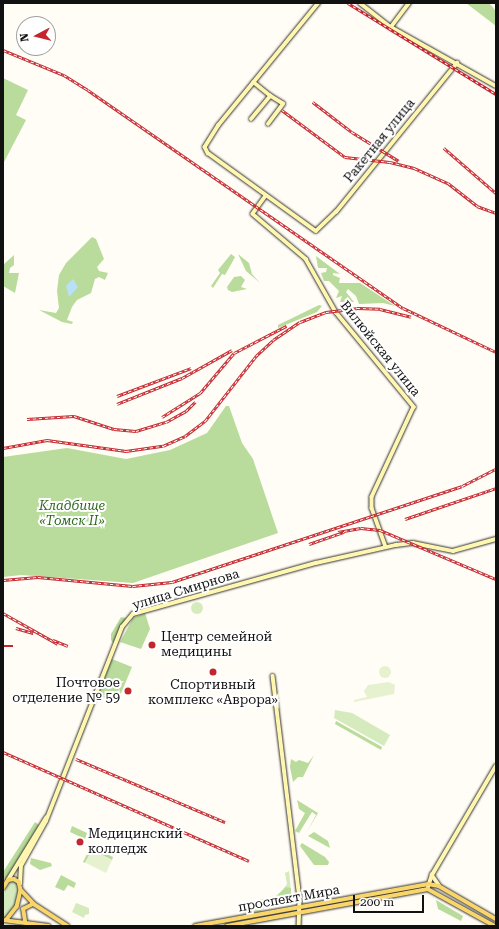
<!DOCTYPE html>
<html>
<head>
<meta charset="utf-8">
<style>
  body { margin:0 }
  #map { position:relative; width:499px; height:929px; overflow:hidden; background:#fffdf5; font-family:"Roboto Serif",serif }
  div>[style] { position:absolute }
  .green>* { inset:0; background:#d5ebbd }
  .round { border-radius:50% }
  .forest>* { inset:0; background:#b9dc9c }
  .pitch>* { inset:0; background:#e6f2cf }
  .water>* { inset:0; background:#b9e0f7 }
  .roads { filter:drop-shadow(0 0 1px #333) drop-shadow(0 0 1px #333) }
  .secondary>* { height:3.5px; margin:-1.75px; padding:0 1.75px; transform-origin:1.75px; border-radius:1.75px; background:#fff6b0 }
  .primary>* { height:3.5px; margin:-1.75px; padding:0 1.75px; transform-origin:1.75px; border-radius:1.75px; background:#f9d66b }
  .rail>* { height:2.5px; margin-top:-1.25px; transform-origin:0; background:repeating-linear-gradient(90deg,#fff 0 3px,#c4262e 0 6px); box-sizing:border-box; border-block:1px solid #c4262e }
  .dots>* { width:11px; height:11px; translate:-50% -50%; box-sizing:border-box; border:2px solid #fff; border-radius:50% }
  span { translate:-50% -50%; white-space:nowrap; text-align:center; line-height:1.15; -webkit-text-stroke:4px #fff; paint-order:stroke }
  .street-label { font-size:13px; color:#111 }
  .park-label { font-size:13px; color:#2f6b1f; font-style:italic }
  .poi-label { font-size:13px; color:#111 }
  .left { translate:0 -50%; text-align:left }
  .right { translate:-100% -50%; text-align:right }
  .frame { position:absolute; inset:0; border:4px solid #111; pointer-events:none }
  .north { position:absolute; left:16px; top:16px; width:40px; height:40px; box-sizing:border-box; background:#fff; border:1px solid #a0a0a0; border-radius:50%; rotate:263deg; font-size:11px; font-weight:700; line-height:16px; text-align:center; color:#111 }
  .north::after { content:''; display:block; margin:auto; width:14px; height:18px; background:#c4262e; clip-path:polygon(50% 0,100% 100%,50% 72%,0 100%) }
  .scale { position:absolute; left:353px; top:895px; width:71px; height:18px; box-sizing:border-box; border:2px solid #111; border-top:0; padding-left:5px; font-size:12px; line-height:14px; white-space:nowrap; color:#111; -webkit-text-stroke:3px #fff; paint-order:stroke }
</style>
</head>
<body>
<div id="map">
  <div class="green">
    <div class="round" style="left:191px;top:602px;width:12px;height:12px"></div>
    <div style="clip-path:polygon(335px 710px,352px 713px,390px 735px,384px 746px,334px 718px)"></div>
    <div style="clip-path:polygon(289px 871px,292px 901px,265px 907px,260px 912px,243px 914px,244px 903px,277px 897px,287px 884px,285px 873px)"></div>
    <div style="clip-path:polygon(14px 881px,18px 885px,18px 902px,9px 916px,3px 918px,3px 894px,9px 883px)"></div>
    <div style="clip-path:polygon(76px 903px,89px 908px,89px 914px,85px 915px,84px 918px,72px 912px)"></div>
  </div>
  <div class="forest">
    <div style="clip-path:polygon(466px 3px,489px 3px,496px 11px,496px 26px)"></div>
    <div style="clip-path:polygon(3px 78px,28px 90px,16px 115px,26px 120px,3px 164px)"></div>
    <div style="clip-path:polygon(92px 237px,96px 239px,104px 259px,97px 267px,99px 271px,108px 273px,105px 280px,99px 277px,95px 279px,91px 293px,77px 300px,72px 307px,67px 320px,73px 322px,72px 324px,62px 322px,39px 310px,56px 313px,59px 308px,57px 291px,59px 275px,66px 263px)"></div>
    <div style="clip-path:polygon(231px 254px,235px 257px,234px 259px,225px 275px,222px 274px,213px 288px,211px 286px,220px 273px,218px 270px)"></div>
    <div style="clip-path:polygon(238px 254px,249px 263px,252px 274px,260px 283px,246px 271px)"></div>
    <div style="clip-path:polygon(14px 255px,14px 265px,10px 268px,9px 273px,19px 273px,15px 293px,3px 286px,3px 265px)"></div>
    <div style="clip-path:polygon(316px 256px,340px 274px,333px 273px,333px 275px,340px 278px,339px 283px,360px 283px,395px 306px,383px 303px,359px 304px,356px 296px,348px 289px,346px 292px,354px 302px,340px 302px,342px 296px,336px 298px,339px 291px,329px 281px,324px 281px,321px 273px,326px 272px,327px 268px,318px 268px)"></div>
    <div style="clip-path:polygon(241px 276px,245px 280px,241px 287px,247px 289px,232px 292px,228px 290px,227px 287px,234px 277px)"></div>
    <div style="clip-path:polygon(319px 305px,322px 306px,317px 312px,278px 328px,278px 325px)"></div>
    <div style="clip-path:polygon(226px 406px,229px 406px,242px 443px,253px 459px,278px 533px,133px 583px,21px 575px,3px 577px,3px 457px,67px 448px,126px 459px,170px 450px,207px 433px)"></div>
    <div style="clip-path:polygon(145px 613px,150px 629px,141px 649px,120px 642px,133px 618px)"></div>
    <div style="clip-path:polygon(121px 617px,126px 618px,114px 644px,111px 640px,111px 634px)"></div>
    <div style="clip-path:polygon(112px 659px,132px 667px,117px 703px,98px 695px)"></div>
    <div style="clip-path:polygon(336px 721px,382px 747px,381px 750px,335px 724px)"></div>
    <div style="clip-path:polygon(314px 755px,303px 777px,298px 777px,293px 782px,290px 767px,291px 759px,296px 762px,299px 760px,308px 763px)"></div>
    <div style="clip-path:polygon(297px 800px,318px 813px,307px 832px,316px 815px,312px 812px,299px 833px,295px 831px,305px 813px,299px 809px)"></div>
    <div style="clip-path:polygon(35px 822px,39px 825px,5px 881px,3px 872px)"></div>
    <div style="clip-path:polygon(72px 826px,87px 833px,85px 839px,70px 832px)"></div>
    <div style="clip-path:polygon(314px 832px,328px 841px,330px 848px,308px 836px)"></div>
    <div style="clip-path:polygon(302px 843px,325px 857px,329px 862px,328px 865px,314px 865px,300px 846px)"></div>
    <div style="clip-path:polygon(91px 846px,113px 857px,112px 860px,92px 850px,85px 863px,83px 862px)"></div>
    <div style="clip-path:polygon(31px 858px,51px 863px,52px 866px,40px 870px,30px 864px)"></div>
    <div style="clip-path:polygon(61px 875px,76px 883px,74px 888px,68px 885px,64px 891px,55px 887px)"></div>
    <div style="clip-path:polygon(286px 887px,291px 888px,291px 898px,283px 900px,283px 902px,243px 910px,244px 903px,275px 897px)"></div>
    <div style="clip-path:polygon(436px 900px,463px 916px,461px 921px,438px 909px)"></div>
  </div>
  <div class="pitch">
    <div class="round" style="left:379px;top:666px;width:12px;height:12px"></div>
    <div style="clip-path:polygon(389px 682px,395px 685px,394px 694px,354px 702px,354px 700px,367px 697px,364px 691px,368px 685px)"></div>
    <div style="clip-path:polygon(91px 850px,112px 860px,106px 873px,86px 863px)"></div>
  </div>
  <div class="water">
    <div style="clip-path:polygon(73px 279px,78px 287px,69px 297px,66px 286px)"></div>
  </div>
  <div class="roads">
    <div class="secondary">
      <div style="left:319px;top:3px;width:158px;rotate:129.3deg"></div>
      <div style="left:219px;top:125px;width:26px;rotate:122deg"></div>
      <div style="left:205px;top:147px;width:7px;rotate:63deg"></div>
      <div style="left:208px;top:153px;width:133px;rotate:35.8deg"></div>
      <div style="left:316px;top:231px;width:28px;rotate:-44deg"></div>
      <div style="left:336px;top:212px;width:192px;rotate:-50.9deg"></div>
      <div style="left:360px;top:3px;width:39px;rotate:38deg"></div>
      <div style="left:391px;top:27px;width:120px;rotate:29.3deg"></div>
      <div style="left:391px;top:27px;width:30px;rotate:-53deg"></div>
      <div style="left:251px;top:119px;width:30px;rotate:-50deg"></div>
      <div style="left:270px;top:96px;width:21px;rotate:-141deg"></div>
      <div style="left:268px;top:124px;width:25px;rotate:-53deg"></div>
      <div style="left:283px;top:104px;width:15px;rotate:-148deg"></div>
      <div style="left:266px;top:196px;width:22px;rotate:126deg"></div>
      <div style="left:253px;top:214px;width:70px;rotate:40.3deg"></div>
      <div style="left:306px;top:259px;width:61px;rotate:60.5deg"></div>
      <div style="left:336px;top:312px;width:123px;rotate:50.6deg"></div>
      <div style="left:414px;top:407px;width:99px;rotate:115deg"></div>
      <div style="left:372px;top:497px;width:11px;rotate:90deg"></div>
      <div style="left:372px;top:508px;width:41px;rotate:70.3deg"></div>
      <div style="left:273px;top:676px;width:226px;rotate:83.1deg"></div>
      <div style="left:300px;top:900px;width:26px;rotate:92deg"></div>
      <div style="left:432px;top:875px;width:12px;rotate:55deg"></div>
      <div style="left:8px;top:880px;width:73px;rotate:-58.5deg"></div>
      <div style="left:20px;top:884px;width:18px;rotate:-87deg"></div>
      <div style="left:21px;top:866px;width:51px;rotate:-60.9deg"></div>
      <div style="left:46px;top:821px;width:208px;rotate:-68.6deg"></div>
      <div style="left:122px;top:627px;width:17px;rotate:-50deg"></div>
      <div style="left:133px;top:614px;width:190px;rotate:-15.6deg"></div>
      <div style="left:316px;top:563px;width:82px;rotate:-12.7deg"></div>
      <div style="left:396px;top:545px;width:17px;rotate:-7deg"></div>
      <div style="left:413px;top:543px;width:41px;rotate:11.3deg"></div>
      <div style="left:453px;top:551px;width:45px;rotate:-15.6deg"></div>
      <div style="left:428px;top:887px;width:13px;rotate:-72deg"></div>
      <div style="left:432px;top:875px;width:126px;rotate:-59.6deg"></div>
    </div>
    <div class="primary">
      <div style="left:3px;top:888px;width:9px;rotate:-58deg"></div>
      <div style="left:8px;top:880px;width:6px;rotate:-9deg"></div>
      <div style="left:14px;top:879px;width:6px;rotate:31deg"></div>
      <div style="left:19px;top:882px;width:8px;rotate:76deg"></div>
      <div style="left:21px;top:890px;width:17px;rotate:103deg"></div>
      <div style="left:17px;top:907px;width:16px;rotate:128deg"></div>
      <div style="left:22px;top:891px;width:18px;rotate:47deg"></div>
      <div style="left:34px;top:904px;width:40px;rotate:32.9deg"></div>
      <div style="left:3px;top:920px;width:46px;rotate:7.4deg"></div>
      <div style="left:25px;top:921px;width:12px;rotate:-99deg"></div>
      <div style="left:23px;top:909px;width:11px;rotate:-27deg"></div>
      <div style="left:195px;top:926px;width:237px;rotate:-10.2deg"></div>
      <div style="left:428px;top:884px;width:11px;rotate:10deg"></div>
      <div style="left:439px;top:886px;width:66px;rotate:30.1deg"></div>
      <div style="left:227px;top:926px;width:204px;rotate:-10.4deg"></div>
      <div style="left:428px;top:889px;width:77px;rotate:28.9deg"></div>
    </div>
  </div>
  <div class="rail">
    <div style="left:348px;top:3px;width:174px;rotate:31.6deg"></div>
    <div style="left:3px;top:50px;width:66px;rotate:22.3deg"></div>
    <div style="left:64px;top:75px;width:28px;rotate:32deg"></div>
    <div style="left:88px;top:90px;width:383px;rotate:34.7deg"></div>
    <div style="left:403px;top:308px;width:103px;rotate:25.3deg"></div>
    <div style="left:313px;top:102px;width:49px;rotate:37.6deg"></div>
    <div style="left:352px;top:132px;width:55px;rotate:31.7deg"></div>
    <div style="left:282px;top:110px;width:79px;rotate:36.7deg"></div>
    <div style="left:345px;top:157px;width:45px;rotate:6.3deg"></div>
    <div style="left:390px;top:162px;width:25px;rotate:14deg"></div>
    <div style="left:414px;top:168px;width:37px;rotate:24deg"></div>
    <div style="left:448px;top:183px;width:37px;rotate:38deg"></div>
    <div style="left:477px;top:206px;width:20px;rotate:20deg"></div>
    <div style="left:444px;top:148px;width:69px;rotate:40.9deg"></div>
    <div style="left:117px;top:396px;width:79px;rotate:-20.7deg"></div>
    <div style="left:117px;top:404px;width:70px;rotate:-21.8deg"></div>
    <div style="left:182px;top:378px;width:57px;rotate:-29.2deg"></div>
    <div style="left:162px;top:417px;width:45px;rotate:-32.3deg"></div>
    <div style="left:200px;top:393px;width:52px;rotate:-49.6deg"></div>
    <div style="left:234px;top:353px;width:59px;rotate:-27.4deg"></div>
    <div style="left:27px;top:419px;width:47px;rotate:-3.7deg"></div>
    <div style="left:74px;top:416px;width:42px;rotate:18deg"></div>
    <div style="left:114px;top:429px;width:22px;rotate:5deg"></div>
    <div style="left:136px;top:431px;width:31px;rotate:-17deg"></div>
    <div style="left:166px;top:422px;width:23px;rotate:-29deg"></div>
    <div style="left:186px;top:411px;width:13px;rotate:-45deg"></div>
    <div style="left:3px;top:448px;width:45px;rotate:-10.3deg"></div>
    <div style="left:47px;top:440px;width:80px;rotate:7.9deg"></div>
    <div style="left:126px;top:451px;width:37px;rotate:-8deg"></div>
    <div style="left:163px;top:446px;width:24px;rotate:-24deg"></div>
    <div style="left:185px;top:436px;width:25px;rotate:-37deg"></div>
    <div style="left:205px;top:421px;width:83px;rotate:-51.9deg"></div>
    <div style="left:256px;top:356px;width:23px;rotate:-43deg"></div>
    <div style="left:273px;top:340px;width:32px;rotate:-34deg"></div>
    <div style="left:300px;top:322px;width:28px;rotate:-21deg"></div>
    <div style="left:326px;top:312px;width:31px;rotate:-7deg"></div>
    <div style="left:357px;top:308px;width:23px;rotate:2deg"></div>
    <div style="left:380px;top:309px;width:32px;rotate:14deg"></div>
    <div style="left:405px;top:519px;width:96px;rotate:-18.8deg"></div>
    <div style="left:338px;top:532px;width:23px;rotate:-10deg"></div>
    <div style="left:361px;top:528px;width:19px;rotate:6deg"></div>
    <div style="left:380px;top:530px;width:126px;rotate:22.9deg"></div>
    <div style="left:309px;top:544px;width:37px;rotate:-19deg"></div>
    <div style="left:3px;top:580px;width:35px;rotate:-5deg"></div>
    <div style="left:38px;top:577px;width:95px;rotate:5.4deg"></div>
    <div style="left:133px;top:586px;width:39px;rotate:-6deg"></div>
    <div style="left:172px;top:582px;width:305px;rotate:-18.3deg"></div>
    <div style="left:462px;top:486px;width:38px;rotate:-27deg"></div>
    <div style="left:3px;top:613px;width:63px;rotate:29.4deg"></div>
    <div style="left:16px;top:628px;width:18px;rotate:16deg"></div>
    <div style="left:53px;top:640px;width:16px;rotate:22deg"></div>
    <div style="left:3px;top:646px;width:10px"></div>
    <div style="left:3px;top:752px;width:269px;rotate:23.9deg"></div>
    <div style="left:76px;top:759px;width:162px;rotate:22.9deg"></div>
  </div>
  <div class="dots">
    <div style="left:152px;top:645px;background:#c4262e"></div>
    <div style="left:213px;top:672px;background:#c4262e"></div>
    <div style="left:128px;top:691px;background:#c4262e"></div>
    <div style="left:80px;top:842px;background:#c4262e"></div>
  </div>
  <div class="street-label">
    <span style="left:380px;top:141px;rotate:-51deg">Ракетная улица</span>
    <span style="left:380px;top:349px;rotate:51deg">Вилюйская улица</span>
    <span style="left:186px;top:590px;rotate:-17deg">улица Смирнова</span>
    <span style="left:289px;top:899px;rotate:-10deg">проспект Мира</span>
  </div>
  <div class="park-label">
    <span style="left:72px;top:514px">Кладбище<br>«Томск II»</span>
  </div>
  <div class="poi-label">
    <span class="left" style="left:161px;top:645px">Центр семейной<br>медицины</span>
    <span class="right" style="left:120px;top:691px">Почтовое<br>отделение № 59</span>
    <span style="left:213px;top:693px">Спортивный<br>комплекс «Аврора»</span>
    <span class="left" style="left:88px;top:842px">Медицинский<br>колледж</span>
  </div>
  <div class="frame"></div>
  <div class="north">N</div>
  <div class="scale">200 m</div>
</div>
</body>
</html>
